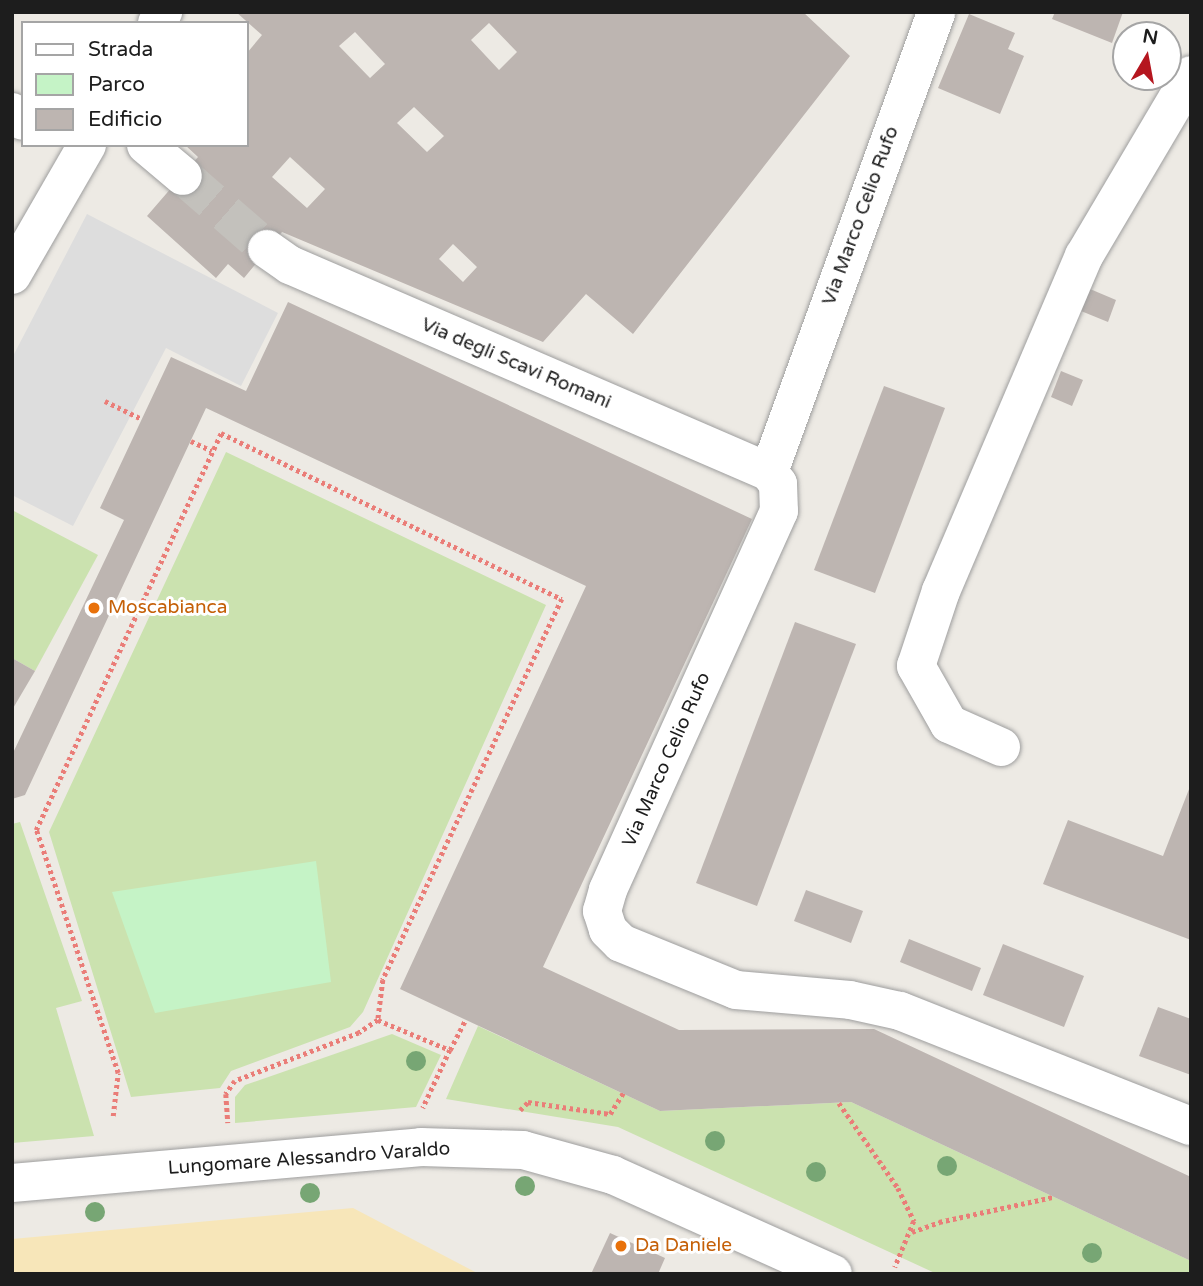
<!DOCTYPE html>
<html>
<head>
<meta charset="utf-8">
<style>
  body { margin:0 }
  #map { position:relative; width:1203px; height:1286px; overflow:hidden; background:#edeae4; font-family:"Varela Round",sans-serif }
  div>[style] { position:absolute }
  .grass>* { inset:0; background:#cbe2af }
  .sand>* { inset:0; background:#f7e6b9 }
  .park>* { inset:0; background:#c5f3c6 }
  .parking>* { inset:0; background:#ddd }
  .building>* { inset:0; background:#bdb5b1 }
  .minor-tunnel>* { height:38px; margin-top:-19px; transform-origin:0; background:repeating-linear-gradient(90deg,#c3c1bc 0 38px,transparent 0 57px) }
  .path>* { height:4.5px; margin-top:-2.25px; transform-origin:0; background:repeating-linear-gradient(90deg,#ea7d78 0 3.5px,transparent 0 7px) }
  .roads { filter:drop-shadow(0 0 2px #9e9e9e) drop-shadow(0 0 2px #9e9e9e) }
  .minor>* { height:38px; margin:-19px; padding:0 19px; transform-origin:19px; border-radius:19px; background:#fff }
  .trees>* { width:20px; height:20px; margin:-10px; border-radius:50%; background:#77a674 }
  .dots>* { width:19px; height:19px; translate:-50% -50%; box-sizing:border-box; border:4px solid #fff; border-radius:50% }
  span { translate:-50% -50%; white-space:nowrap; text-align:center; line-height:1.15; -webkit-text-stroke:6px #fff; paint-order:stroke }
  .street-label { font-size:19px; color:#1d1d1d }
  .food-label { font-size:19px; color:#c56008 }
  .left { translate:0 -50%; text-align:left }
  .frame { position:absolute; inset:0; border:14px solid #1d1d1d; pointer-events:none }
  .legend { position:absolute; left:21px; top:21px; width:228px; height:126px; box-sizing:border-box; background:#fff; border:2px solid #a5a5a5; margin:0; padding:9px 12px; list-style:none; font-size:21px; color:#1d1d1d }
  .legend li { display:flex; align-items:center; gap:14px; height:35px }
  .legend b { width:35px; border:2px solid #a5a5a5 }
  .north { position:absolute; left:1112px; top:21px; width:70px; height:70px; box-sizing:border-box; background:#fff; border:2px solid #a5a5a5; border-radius:50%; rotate:10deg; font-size:19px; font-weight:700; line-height:28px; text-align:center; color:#1d1d1d }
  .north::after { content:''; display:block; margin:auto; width:24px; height:32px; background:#b5161f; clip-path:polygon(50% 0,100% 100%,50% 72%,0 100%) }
</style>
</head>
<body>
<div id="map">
  <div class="grass">
    <div style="clip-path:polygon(226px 452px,546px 605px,363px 1012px,350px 1027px,231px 1071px,220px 1088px,131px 1097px,49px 832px)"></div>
    <div style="clip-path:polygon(12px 510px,98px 555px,35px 671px,12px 658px)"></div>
    <div style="clip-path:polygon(20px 822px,82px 1001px,56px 1008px,94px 1136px,12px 1143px,12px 824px)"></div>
    <div style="clip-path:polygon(478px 1026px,660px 1111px,851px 1102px,1191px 1261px,1191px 1274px,937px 1274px,618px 1127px,446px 1099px)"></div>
    <div style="clip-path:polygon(392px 1034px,441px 1055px,416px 1107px,235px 1123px,235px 1097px,245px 1085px)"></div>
  </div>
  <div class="sand">
    <div style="clip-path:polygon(353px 1208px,479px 1274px,12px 1274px,12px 1239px)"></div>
  </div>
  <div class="park">
    <div style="clip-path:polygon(316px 861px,331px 982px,155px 1013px,112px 892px)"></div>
  </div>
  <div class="parking">
    <div style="clip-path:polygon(87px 214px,278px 313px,241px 386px,166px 348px,73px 526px,12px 495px,12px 358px)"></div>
  </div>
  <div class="building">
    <div style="clip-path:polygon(evenodd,236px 12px,803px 12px,850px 56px,633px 334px,586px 294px,543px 342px,282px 232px,244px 278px,228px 264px,216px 278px,147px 216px,198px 157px,185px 145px,247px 145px,247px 53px,262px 35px,236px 12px,489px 23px,517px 52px,499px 70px,471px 40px,489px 23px,236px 12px,355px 32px,385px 64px,370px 78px,339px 46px,355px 32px,236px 12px,414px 107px,444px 136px,427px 152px,397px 123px,414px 107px,236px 12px,290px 157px,325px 189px,307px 208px,272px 177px,290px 157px,236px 12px,453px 244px,477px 267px,463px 282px,439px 259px,453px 244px)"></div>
    <div style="clip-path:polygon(1055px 12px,1123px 12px,1112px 43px,1052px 19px)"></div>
    <div style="clip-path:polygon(969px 14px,1015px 33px,1008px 49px,1024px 56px,1000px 114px,938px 88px)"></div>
    <div style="clip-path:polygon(1090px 289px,1116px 300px,1108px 322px,1081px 311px)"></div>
    <div style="clip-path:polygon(288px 302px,752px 519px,543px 967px,679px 1030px,874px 1029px,1191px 1177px,1191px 1261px,851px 1102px,660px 1111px,400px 989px,586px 586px,206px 408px,25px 795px,12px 799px,12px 755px,124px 520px,100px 508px,171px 357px,246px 391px)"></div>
    <div style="clip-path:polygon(1061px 371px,1083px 380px,1072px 406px,1051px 397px)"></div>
    <div style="clip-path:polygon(884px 386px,945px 408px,875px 593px,814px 570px)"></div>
    <div style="clip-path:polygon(795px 622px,856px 644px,757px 906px,696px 883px)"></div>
    <div style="clip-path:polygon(12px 658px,35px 671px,12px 710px)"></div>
    <div style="clip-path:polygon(1191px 784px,1191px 940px,1043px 884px,1068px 820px,1163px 856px)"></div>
    <div style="clip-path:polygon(806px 890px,863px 911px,851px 943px,794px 921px)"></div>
    <div style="clip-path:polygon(909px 939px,981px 968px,972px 991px,900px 962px)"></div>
    <div style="clip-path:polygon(1003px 944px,1084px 976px,1064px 1027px,983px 995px)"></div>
    <div style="clip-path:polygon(1158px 1007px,1191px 1019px,1191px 1075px,1139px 1056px)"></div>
    <div style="clip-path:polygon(610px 1233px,665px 1258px,658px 1274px,591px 1274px)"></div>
  </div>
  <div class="minor-tunnel">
    <div style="left:183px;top:176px;width:111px;rotate:41deg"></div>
  </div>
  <div class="path">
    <div style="left:105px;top:401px;width:41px;rotate:25.9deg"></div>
    <div style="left:191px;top:441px;width:23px;rotate:25deg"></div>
    <div style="left:378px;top:1020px;width:78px;rotate:22.6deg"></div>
    <div style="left:450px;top:1050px;width:64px;rotate:115deg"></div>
    <div style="left:450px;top:1050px;width:34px;rotate:-63deg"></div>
    <div style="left:839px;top:1103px;width:103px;rotate:55.2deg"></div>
    <div style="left:898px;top:1188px;width:37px;rotate:64deg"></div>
    <div style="left:914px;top:1221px;width:50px;rotate:112.4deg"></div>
    <div style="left:520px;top:1110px;width:11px;rotate:-45deg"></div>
    <div style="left:528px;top:1102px;width:83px;rotate:8.3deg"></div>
    <div style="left:610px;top:1114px;width:25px;rotate:-58deg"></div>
    <div style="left:113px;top:1116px;width:43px;rotate:-83.4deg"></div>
    <div style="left:118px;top:1073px;width:256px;rotate:-108.6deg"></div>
    <div style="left:36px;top:830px;width:438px;rotate:-65deg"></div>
    <div style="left:221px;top:433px;width:379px;rotate:26deg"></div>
    <div style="left:562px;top:599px;width:421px;rotate:115.2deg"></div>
    <div style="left:383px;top:980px;width:40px;rotate:97.1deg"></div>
    <div style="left:378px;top:1020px;width:23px;rotate:146deg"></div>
    <div style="left:359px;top:1033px;width:133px;rotate:158.8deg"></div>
    <div style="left:235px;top:1081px;width:16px;rotate:125deg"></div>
    <div style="left:226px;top:1094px;width:29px;rotate:86deg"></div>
    <div style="left:912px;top:1232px;width:29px;rotate:-20deg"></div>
    <div style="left:939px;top:1222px;width:117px;rotate:-12.4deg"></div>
  </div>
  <div class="roads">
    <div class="minor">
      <div style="left:157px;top:23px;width:13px;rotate:-61deg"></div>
      <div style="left:12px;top:112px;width:14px;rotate:39deg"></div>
      <div style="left:146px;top:145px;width:48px;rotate:40deg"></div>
      <div style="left:267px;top:249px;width:28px;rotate:35deg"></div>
      <div style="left:290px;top:265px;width:522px;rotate:23.37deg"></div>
      <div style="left:769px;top:472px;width:15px;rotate:53deg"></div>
      <div style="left:778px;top:484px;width:27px;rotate:88deg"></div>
      <div style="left:779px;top:511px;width:416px;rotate:114.3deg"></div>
      <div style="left:608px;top:890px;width:22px;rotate:106deg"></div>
      <div style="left:602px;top:911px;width:20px;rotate:72deg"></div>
      <div style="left:608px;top:930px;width:18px;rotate:45deg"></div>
      <div style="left:621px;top:943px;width:124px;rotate:22.2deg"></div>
      <div style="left:736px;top:990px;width:114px;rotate:5deg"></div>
      <div style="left:850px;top:1000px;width:51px;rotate:12.4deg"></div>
      <div style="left:900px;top:1011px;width:313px;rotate:21.6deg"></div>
      <div style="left:12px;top:275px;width:150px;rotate:-60deg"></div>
      <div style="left:769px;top:472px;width:489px;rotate:-70deg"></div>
      <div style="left:1001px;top:747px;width:57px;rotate:-156.1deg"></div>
      <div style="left:949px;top:724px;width:67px;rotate:-119.6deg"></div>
      <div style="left:916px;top:666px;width:79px;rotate:-71.6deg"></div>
      <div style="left:941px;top:591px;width:364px;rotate:-66.9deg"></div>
      <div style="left:1084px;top:256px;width:210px;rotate:-59.4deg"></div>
      <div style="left:12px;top:1183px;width:411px;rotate:-5deg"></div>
      <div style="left:421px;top:1147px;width:102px;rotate:1.7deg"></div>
      <div style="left:523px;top:1150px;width:93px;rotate:15.5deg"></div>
      <div style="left:613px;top:1175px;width:241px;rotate:24.2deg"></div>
    </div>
  </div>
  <div class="trees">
    <div style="left:416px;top:1061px"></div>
    <div style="left:715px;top:1141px"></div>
    <div style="left:947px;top:1166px"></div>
    <div style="left:816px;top:1172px"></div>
    <div style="left:525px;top:1186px"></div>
    <div style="left:310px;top:1193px"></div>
    <div style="left:95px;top:1212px"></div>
    <div style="left:1092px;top:1253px"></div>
  </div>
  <div class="dots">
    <div style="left:94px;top:608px;background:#e8710a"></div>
    <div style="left:621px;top:1246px;background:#e8710a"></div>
  </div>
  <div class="street-label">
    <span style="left:861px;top:216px;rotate:-70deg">Via Marco Celio Rufo</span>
    <span style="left:516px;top:364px;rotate:23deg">Via degli Scavi Romani</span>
    <span style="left:667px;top:760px;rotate:-66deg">Via Marco Celio Rufo</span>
    <span style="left:309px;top:1159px;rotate:-4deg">Lungomare Alessandro Varaldo</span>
  </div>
  <div class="food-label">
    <span class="left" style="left:108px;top:608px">Moscabianca</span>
    <span class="left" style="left:635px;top:1246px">Da Daniele</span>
  </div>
  <div class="frame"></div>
  <ul class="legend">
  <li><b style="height:9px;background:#fff"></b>Strada</li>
  <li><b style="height:19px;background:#c5f3c6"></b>Parco</li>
  <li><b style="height:19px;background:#bdb5b1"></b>Edificio</li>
  </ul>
  <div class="north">N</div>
</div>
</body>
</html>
